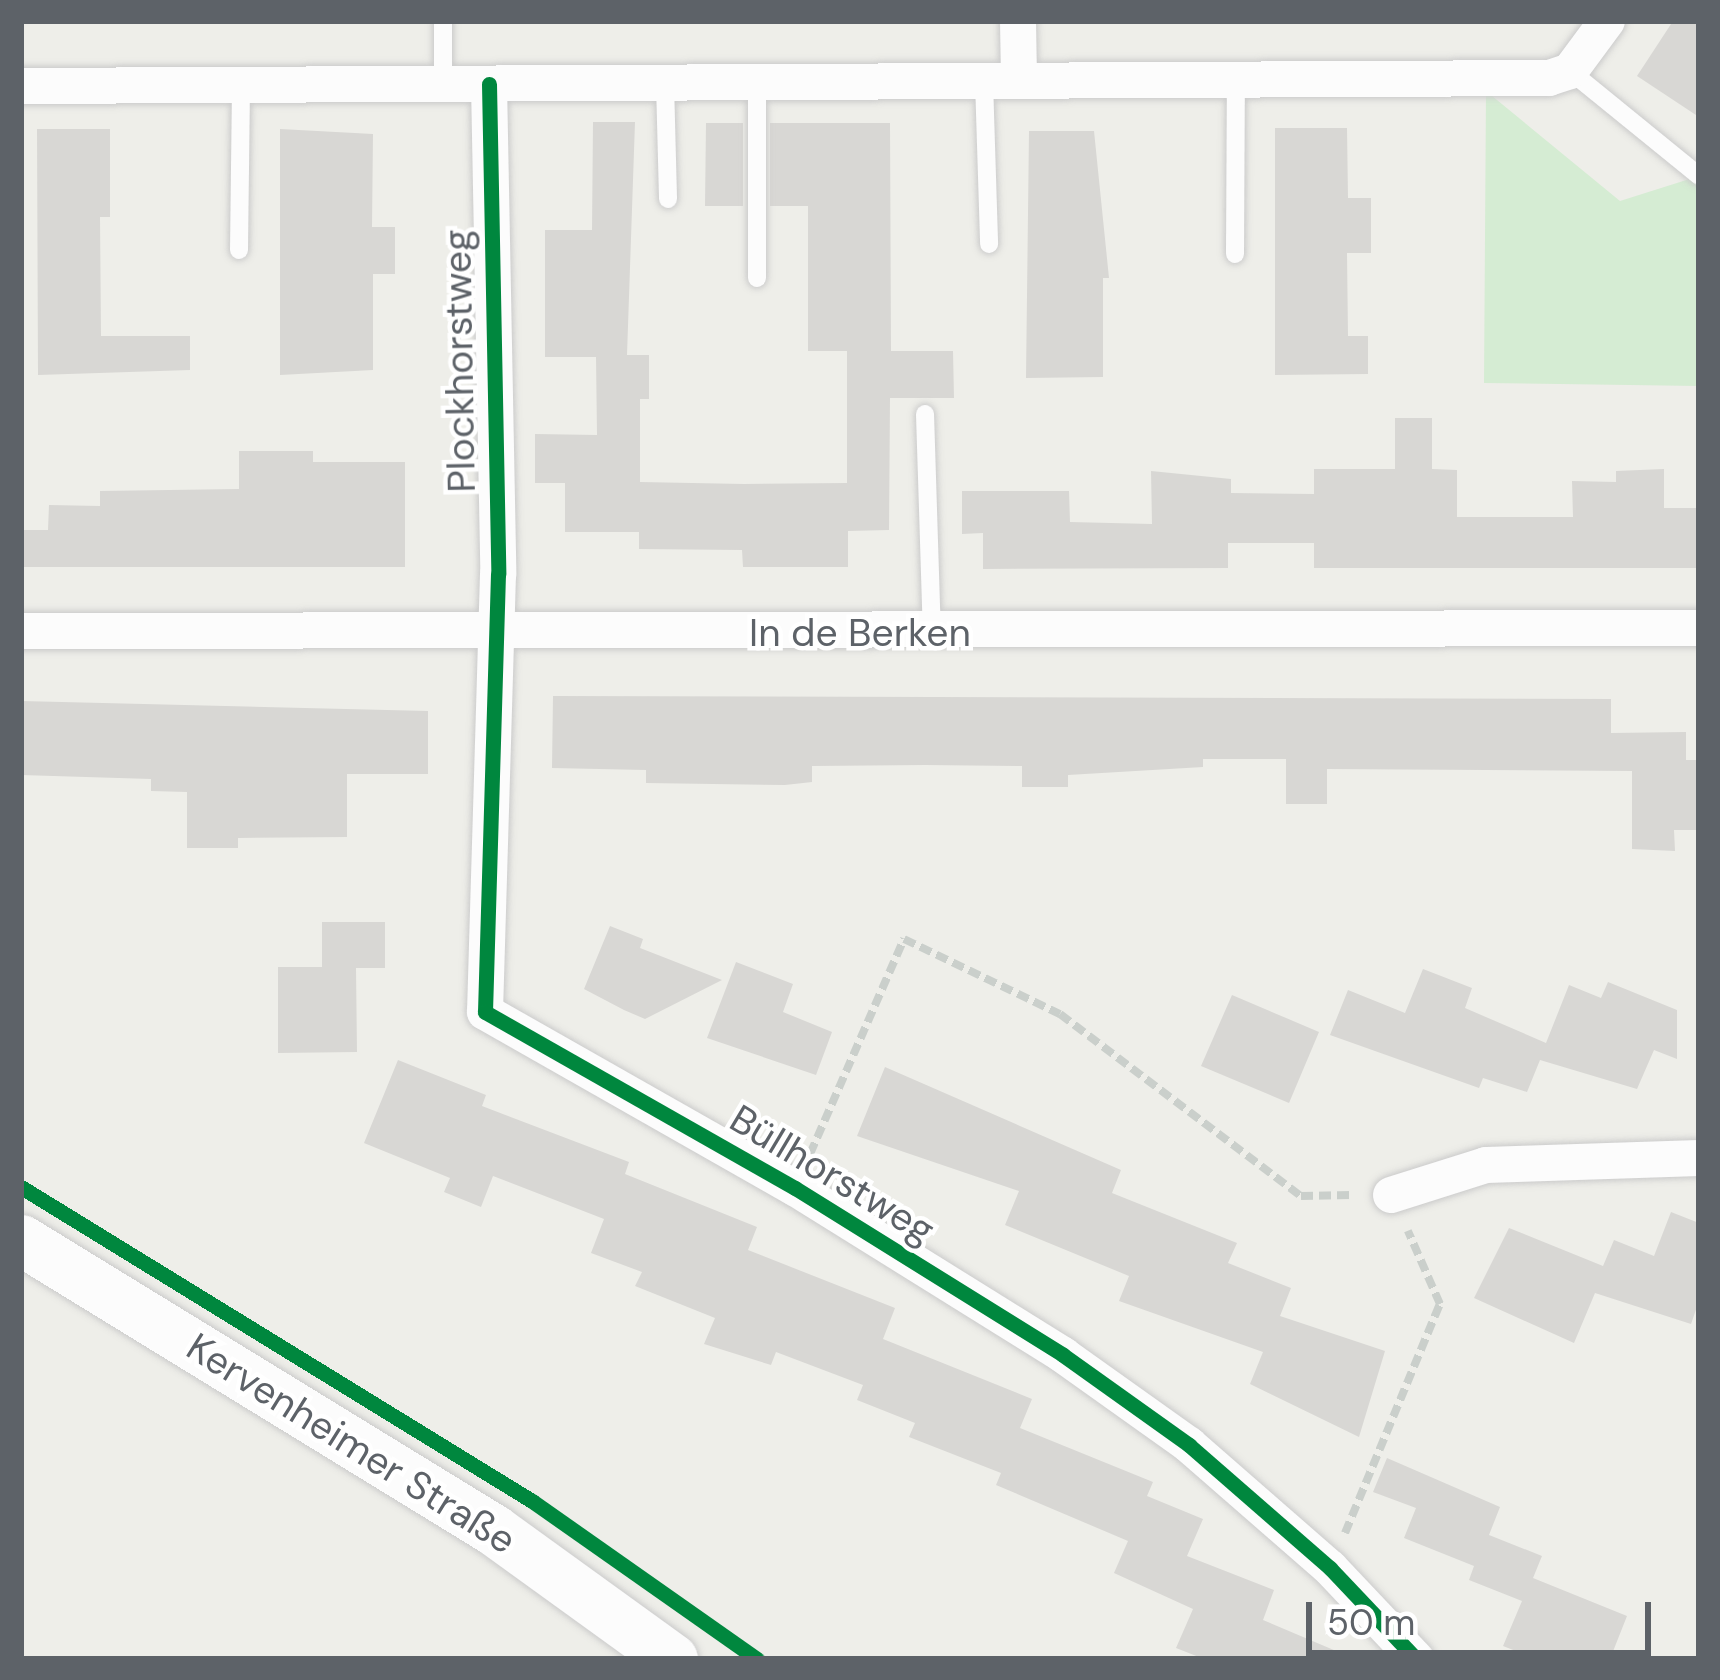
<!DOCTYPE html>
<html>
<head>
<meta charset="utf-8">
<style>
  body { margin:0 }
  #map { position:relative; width:1720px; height:1680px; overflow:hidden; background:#eeeee9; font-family:"DM Sans",sans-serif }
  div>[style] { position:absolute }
  .green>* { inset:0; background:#d5ecd3 }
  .building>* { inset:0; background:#d8d7d4 }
  .path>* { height:8px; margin-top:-4px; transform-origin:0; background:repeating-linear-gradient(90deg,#cacfcb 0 12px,transparent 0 18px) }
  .roads { filter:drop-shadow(0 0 3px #cbcbcb) drop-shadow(0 0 3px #cbcbcb) }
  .service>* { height:18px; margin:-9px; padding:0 9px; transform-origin:9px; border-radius:9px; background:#fcfcfc }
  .minor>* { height:36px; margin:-18px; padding:0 18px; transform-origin:18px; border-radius:18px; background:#fcfcfc }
  .secondary>* { height:51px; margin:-25.5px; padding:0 25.5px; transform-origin:25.5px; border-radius:25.5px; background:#fcfcfc }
  .cycleway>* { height:15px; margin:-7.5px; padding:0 7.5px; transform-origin:7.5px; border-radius:7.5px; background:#00873e }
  span { translate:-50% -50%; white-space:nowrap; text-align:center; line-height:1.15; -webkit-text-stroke:9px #fff; paint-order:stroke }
  .street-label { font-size:39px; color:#5d6268 }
  .frame { position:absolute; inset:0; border:24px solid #5d6268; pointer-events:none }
  .scale { position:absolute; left:1306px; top:1602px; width:345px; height:54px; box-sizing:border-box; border:6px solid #5d6268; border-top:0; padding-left:15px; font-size:36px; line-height:42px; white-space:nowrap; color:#5d6268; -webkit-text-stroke:9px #fff; paint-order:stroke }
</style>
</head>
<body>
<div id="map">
  <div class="green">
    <div style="clip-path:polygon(1486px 91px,1620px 201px,1699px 176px,1699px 386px,1484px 383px)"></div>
  </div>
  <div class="building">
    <div style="clip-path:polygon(1673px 21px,1699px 21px,1699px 117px,1637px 76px)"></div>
    <div style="clip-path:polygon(593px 122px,635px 122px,627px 355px,649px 355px,649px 399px,640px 399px,640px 482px,744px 484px,847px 483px,847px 351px,808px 351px,808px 206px,770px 206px,770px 123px,890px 123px,891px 351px,953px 351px,954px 398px,890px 398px,889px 530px,848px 531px,848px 567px,743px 567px,742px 550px,639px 549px,639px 532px,565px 532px,565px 483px,535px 483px,535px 434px,597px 435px,596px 357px,545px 357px,545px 230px,592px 230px)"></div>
    <div style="clip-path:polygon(706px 123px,743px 123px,743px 206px,705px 206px)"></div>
    <div style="clip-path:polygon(1275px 128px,1347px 128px,1348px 198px,1371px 198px,1371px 253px,1347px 253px,1348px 336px,1368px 336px,1368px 374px,1275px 375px)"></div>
    <div style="clip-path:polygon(37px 129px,110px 129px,110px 217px,100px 217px,101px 336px,190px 336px,190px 370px,38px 375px)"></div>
    <div style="clip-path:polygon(280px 129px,373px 134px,372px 227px,395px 227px,395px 274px,373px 274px,373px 370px,280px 375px)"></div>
    <div style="clip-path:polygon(1029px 131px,1094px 131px,1109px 278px,1103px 278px,1103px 377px,1026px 378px)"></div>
    <div style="clip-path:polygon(1395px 418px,1432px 418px,1432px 469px,1457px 470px,1457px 517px,1573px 517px,1572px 481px,1616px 482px,1616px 471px,1664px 469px,1664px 508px,1699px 508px,1699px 568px,1314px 568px,1314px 543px,1228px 543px,1228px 568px,983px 569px,983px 533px,962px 534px,962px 491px,1069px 491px,1070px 522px,1152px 524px,1151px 471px,1231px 479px,1231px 493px,1314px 494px,1314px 469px,1395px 469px)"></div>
    <div style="clip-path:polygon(239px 451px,313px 451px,313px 462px,405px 462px,405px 567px,21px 567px,21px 530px,48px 530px,49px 505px,100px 506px,100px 491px,239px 489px)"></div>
    <div style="clip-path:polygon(553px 696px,1611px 699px,1611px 733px,1686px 732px,1686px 760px,1699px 760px,1699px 830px,1674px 830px,1675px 851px,1632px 849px,1632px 771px,1327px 769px,1327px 804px,1286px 804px,1286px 759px,1203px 759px,1203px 767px,1068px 775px,1068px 787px,1022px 787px,1022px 766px,925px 765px,812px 766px,812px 782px,785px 785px,646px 783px,646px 770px,552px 768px)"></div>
    <div style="clip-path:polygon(21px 701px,428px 711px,428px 774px,347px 774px,347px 837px,238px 838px,238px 848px,187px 848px,187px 792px,151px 791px,151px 779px,21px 775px)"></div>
    <div style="clip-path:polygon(322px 922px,385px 922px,385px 968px,356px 968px,357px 1052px,278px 1053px,278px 967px,322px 967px)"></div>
    <div style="clip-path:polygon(610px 926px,643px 939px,640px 948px,722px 980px,645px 1019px,624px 1010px,584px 989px)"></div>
    <div style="clip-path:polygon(736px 962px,793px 984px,783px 1012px,832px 1032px,816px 1075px,707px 1038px)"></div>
    <div style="clip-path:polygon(1423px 969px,1472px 988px,1465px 1008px,1546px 1043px,1569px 985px,1601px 998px,1608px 982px,1677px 1010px,1677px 1059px,1654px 1050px,1637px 1089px,1540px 1060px,1527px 1092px,1483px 1078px,1479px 1088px,1330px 1035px,1348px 990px,1405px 1013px)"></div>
    <div style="clip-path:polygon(1232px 995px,1319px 1032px,1289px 1103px,1201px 1066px)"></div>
    <div style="clip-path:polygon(398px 1060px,486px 1095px,482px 1106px,629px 1162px,625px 1174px,757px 1227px,748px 1250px,895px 1308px,883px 1339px,1032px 1399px,1020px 1428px,1153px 1482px,1147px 1496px,1203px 1519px,1187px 1556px,1274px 1590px,1263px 1620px,1355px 1659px,1204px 1659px,1176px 1648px,1193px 1609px,1114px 1573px,1128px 1541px,996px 1485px,1001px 1473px,909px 1437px,915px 1423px,857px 1400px,863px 1385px,776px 1352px,771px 1365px,704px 1344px,715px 1318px,635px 1286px,642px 1272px,591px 1253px,604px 1219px,493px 1176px,481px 1207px,444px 1192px,450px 1178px,364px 1143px)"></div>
    <div style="clip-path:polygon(885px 1067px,1121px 1170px,1112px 1193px,1237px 1243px,1228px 1263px,1291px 1288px,1280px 1316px,1385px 1351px,1359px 1437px,1250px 1384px,1263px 1352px,1119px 1301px,1129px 1276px,1005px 1225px,1019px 1191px,857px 1136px)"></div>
    <div style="clip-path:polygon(1671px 1212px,1699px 1223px,1699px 1301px,1691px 1324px,1595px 1293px,1574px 1343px,1474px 1298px,1509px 1228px,1603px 1266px,1614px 1240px,1654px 1256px)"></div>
    <div style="clip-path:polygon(1387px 1458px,1500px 1507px,1489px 1535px,1542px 1556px,1533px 1578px,1627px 1616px,1610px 1659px,1536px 1659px,1503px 1646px,1522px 1601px,1469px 1580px,1474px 1566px,1404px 1538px,1416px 1508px,1373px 1492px)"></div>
  </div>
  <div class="path">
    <div style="left:810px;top:1154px;width:235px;rotate:-66.4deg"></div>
    <div style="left:904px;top:939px;width:173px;rotate:25.7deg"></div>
    <div style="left:1060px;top:1014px;width:302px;rotate:37.1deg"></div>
    <div style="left:1301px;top:1196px;width:50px;rotate:-1.1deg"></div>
    <div style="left:1345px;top:1533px;width:248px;rotate:-67.5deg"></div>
    <div style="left:1440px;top:1304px;width:80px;rotate:-113.7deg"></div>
  </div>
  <div class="roads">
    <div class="service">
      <div style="left:443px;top:21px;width:63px;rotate:90deg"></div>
      <div style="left:1570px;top:71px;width:166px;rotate:39.1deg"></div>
      <div style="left:984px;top:81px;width:163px;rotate:88.2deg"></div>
      <div style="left:665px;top:83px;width:116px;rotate:88.5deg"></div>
      <div style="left:239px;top:250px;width:165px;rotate:-89.3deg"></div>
      <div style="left:1235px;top:254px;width:173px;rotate:-89.7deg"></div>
      <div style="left:757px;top:278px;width:196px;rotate:-90deg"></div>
      <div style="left:925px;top:414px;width:217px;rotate:88.2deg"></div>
    </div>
    <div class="minor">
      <div style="left:1018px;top:21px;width:60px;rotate:89deg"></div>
      <div style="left:489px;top:84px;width:490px;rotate:88.9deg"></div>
      <div style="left:498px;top:574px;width:438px;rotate:91.7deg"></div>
      <div style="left:485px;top:1012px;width:356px;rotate:29.6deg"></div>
      <div style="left:795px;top:1188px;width:316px;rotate:31.9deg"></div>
      <div style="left:1063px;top:1355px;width:155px;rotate:35.5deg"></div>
      <div style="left:1189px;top:1445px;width:187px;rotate:41.1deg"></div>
      <div style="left:1330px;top:1568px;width:125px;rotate:46.6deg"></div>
      <div style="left:21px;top:86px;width:1528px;rotate:-0.3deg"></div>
      <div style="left:1549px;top:78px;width:22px;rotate:-18deg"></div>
      <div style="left:1570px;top:71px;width:62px;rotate:-53.5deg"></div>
      <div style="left:21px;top:631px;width:1678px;rotate:-0.1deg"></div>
      <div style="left:1391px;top:1195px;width:100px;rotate:-17.5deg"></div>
      <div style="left:1486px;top:1165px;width:213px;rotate:-1.9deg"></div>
    </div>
    <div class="secondary">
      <div style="left:21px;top:1240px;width:555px;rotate:31.51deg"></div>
      <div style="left:494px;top:1530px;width:220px;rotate:35.9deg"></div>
    </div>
  </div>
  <div class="cycleway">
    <div style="left:489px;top:84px;width:490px;rotate:88.9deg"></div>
    <div style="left:498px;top:574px;width:438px;rotate:91.7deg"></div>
    <div style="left:485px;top:1012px;width:356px;rotate:29.6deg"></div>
    <div style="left:795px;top:1188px;width:316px;rotate:31.9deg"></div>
    <div style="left:1063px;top:1355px;width:155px;rotate:35.5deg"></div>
    <div style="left:1189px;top:1445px;width:187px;rotate:41.1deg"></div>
    <div style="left:1330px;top:1568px;width:125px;rotate:46.6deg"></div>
    <div style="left:21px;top:1187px;width:600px;rotate:31.57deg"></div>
    <div style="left:532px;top:1501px;width:275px;rotate:35.1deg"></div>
  </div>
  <div class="street-label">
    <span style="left:460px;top:361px;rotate:-91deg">Plockhorstweg</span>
    <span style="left:860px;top:633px">In de Berken</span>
    <span style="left:832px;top:1175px;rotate:31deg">Büllhorstweg</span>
    <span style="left:351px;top:1444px;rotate:32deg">Kervenheimer Straße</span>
  </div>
  <div class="frame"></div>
  <div class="scale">50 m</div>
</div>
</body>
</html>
